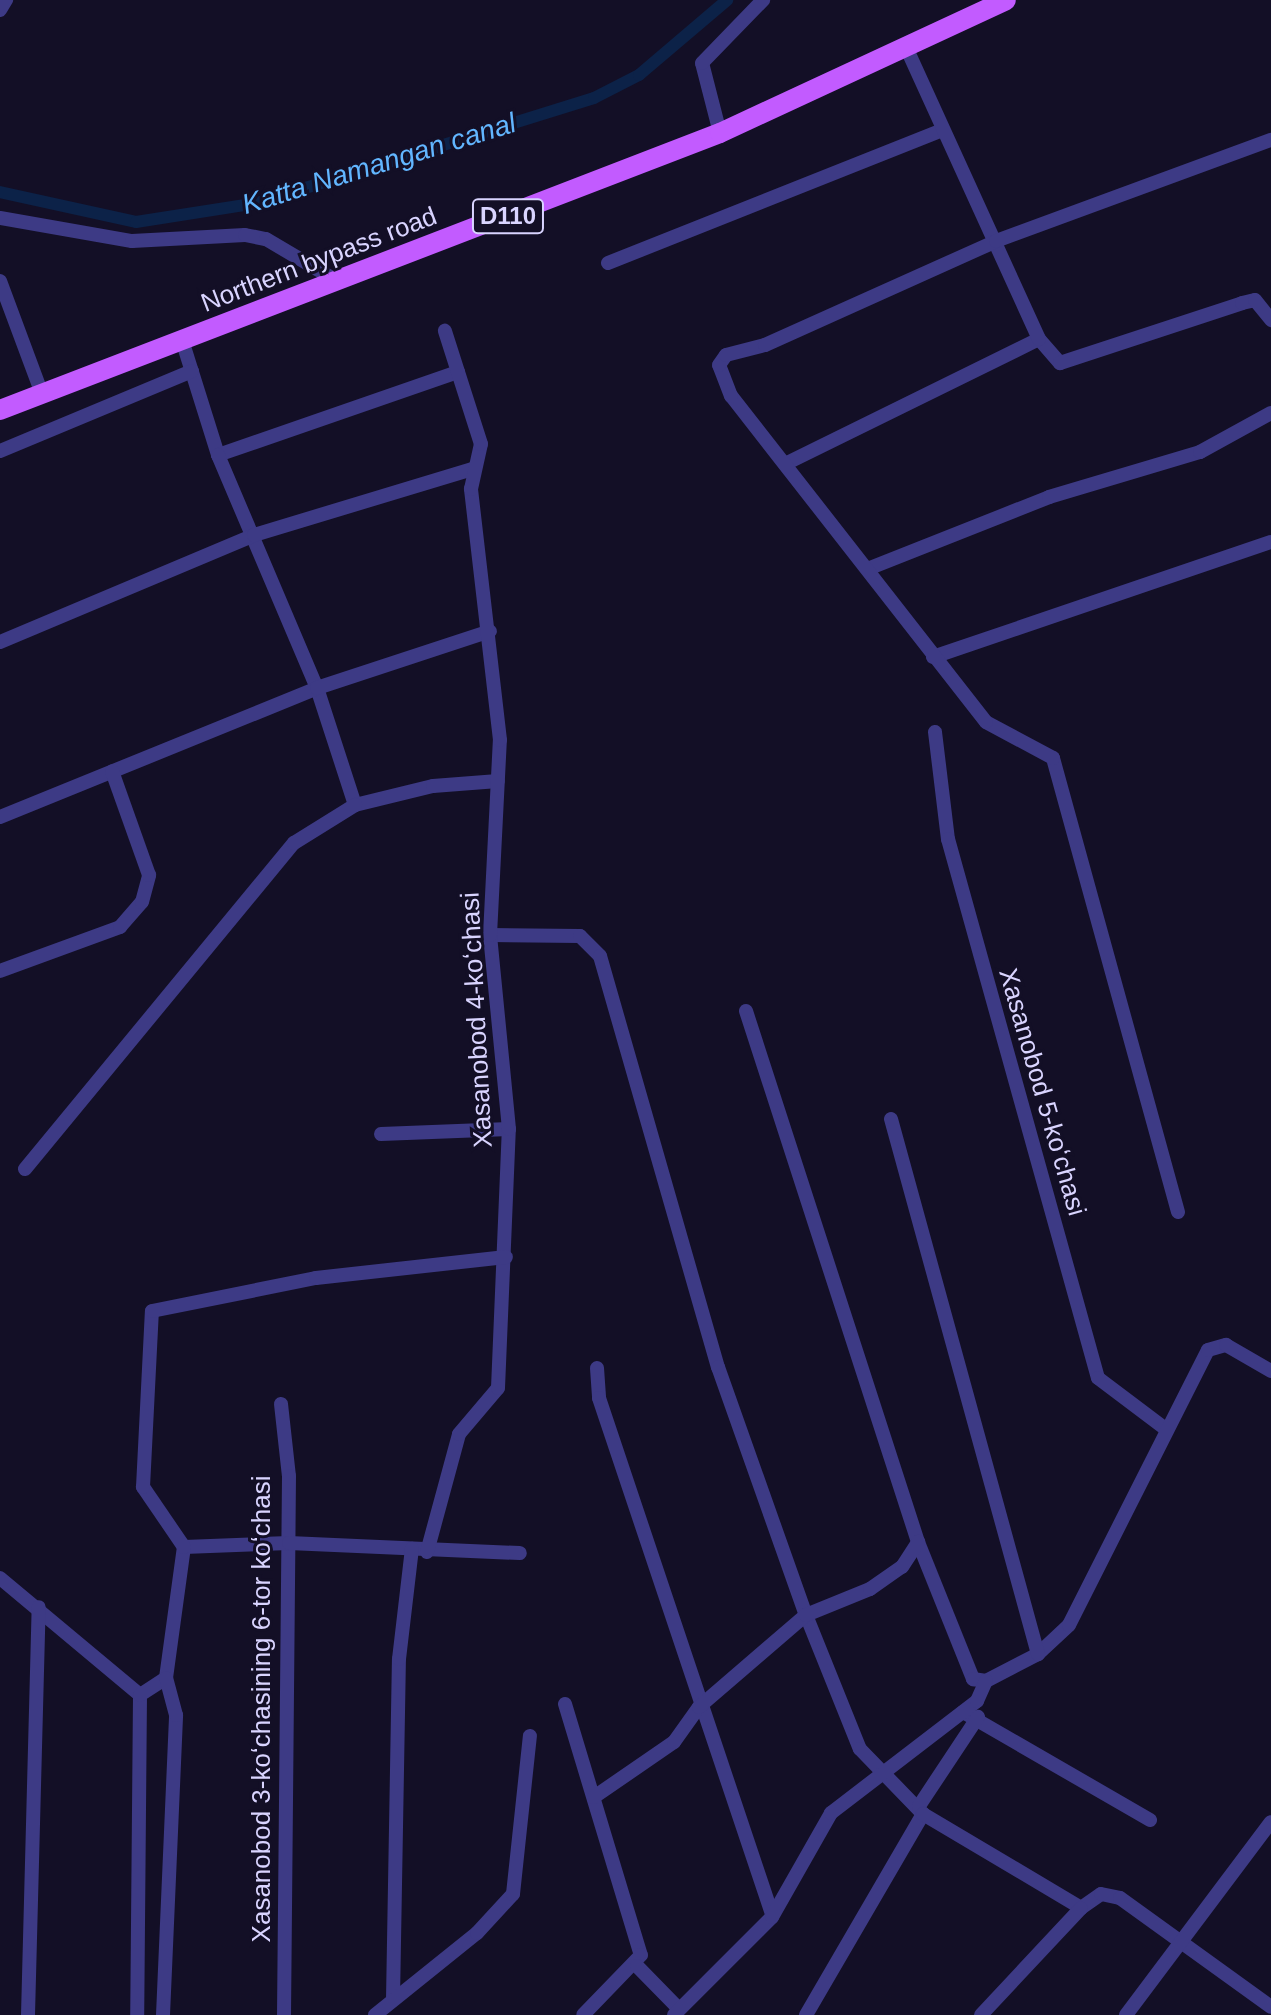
<!DOCTYPE html>
<html>
<head>
<meta charset="utf-8">
<style>
  body { margin:0 }
  #map { position:relative; width:1271px; height:2015px; overflow:hidden; background:#130f26; font-family:Helvetica,sans-serif }
  div>[style] { position:absolute }
  .canal>* { height:12px; margin:-6px; padding:0 6px; transform-origin:6px; border-radius:6px; background:#0c2248 }
  .street>* { height:14px; margin:-7px; padding:0 7px; transform-origin:7px; border-radius:7px; background:#3d3a85 }
  .primary>* { height:20px; margin:-10px; padding:0 10px; transform-origin:10px; border-radius:10px; background:#c25bff }
  span { translate:-50% -50%; white-space:nowrap; text-align:center; line-height:1.15; -webkit-text-stroke:6px #130f26; paint-order:stroke }
  .shield-label span { padding:2px 6px; background:#130f26; border:2px solid; border-radius:6px; -webkit-text-stroke-width:0 }
  .shield-label { font-size:24px; color:#d9d4ff; font-weight:700 }
  .street-label { font-size:26px; color:#d9d4ff }
  .water-label { font-size:28px; color:#62b6ff; font-style:italic }
</style>
</head>
<body>
<div id="map">
  <div class="canal">
    <div style="left:0;top:192px;width:139px;rotate:12.4deg"></div>
    <div style="left:136px;top:222px;width:122px;rotate:-8.9deg"></div>
    <div style="left:257px;top:203px;width:353px;rotate:-17.3deg"></div>
    <div style="left:594px;top:98px;width:51px;rotate:-27.1deg"></div>
    <div style="left:639px;top:75px;width:116px;rotate:-40.4deg"></div>
  </div>
  <div class="street">
    <div style="left:0;top:10px;width:12px;rotate:-59deg"></div>
    <div style="left:720px;top:133px;width:72px;rotate:-104.4deg"></div>
    <div style="left:702px;top:63px;width:88px;rotate:-45.9deg"></div>
    <div style="left:0;top:218px;width:134px;rotate:9.9deg"></div>
    <div style="left:132px;top:241px;width:113px;rotate:-3deg"></div>
    <div style="left:245px;top:235px;width:21px;rotate:11deg"></div>
    <div style="left:266px;top:239px;width:82px;rotate:30.6deg"></div>
    <div style="left:608px;top:263px;width:360px;rotate:-21.7deg"></div>
    <div style="left:0;top:281px;width:121px;rotate:69.6deg"></div>
    <div style="left:1039px;top:339px;width:32px;rotate:49deg"></div>
    <div style="left:1060px;top:363px;width:192px;rotate:-18.2deg"></div>
    <div style="left:1242px;top:303px;width:13px;rotate:-13deg"></div>
    <div style="left:1255px;top:300px;width:26px;rotate:51deg"></div>
    <div style="left:182px;top:340px;width:121px;rotate:72.6deg"></div>
    <div style="left:218px;top:455px;width:254px;rotate:-19.1deg"></div>
    <div style="left:0;top:451px;width:208px;rotate:-22.6deg"></div>
    <div style="left:218px;top:455px;width:253px;rotate:67deg"></div>
    <div style="left:317px;top:688px;width:123px;rotate:72deg"></div>
    <div style="left:355px;top:805px;width:80px;rotate:-13.7deg"></div>
    <div style="left:433px;top:786px;width:65px;rotate:-4.4deg"></div>
    <div style="left:785px;top:464px;width:283px;rotate:-26.2deg"></div>
    <div style="left:1039px;top:339px;width:316px;rotate:-114.5deg"></div>
    <div style="left:870px;top:568px;width:193px;rotate:-21.6deg"></div>
    <div style="left:1049px;top:497px;width:158px;rotate:-16.6deg"></div>
    <div style="left:1200px;top:452px;width:81px;rotate:-28.8deg"></div>
    <div style="left:0;top:642px;width:276px;rotate:-22.8deg"></div>
    <div style="left:254px;top:535px;width:229px;rotate:-16.8deg"></div>
    <div style="left:933px;top:657px;width:357px;rotate:-18.8deg"></div>
    <div style="left:935px;top:732px;width:108px;rotate:83.1deg"></div>
    <div style="left:948px;top:839px;width:559px;rotate:74.45deg"></div>
    <div style="left:1098px;top:1378px;width:86px;rotate:37deg"></div>
    <div style="left:0;top:817px;width:342px;rotate:-22.1deg"></div>
    <div style="left:317px;top:688px;width:182px;rotate:-18.2deg"></div>
    <div style="left:490px;top:935px;width:90px;rotate:0.6deg"></div>
    <div style="left:580px;top:936px;width:28px;rotate:45deg"></div>
    <div style="left:600px;top:956px;width:428px;rotate:74deg"></div>
    <div style="left:718px;top:1367px;width:263px;rotate:70.5deg"></div>
    <div style="left:806px;top:1615px;width:144px;rotate:68.1deg"></div>
    <div style="left:860px;top:1749px;width:91px;rotate:45.9deg"></div>
    <div style="left:0;top:971px;width:128px;rotate:-20.1deg"></div>
    <div style="left:120px;top:927px;width:33px;rotate:-49deg"></div>
    <div style="left:142px;top:902px;width:28px;rotate:-75deg"></div>
    <div style="left:149px;top:875px;width:110px;rotate:-109.6deg"></div>
    <div style="left:746px;top:1011px;width:558px;rotate:72.05deg"></div>
    <div style="left:918px;top:1542px;width:148px;rotate:68.1deg"></div>
    <div style="left:973px;top:1679px;width:13px;rotate:9deg"></div>
    <div style="left:986px;top:1681px;width:59px;rotate:-27.4deg"></div>
    <div style="left:1038px;top:1654px;width:42px;rotate:-43.1deg"></div>
    <div style="left:1069px;top:1625px;width:308px;rotate:-63.2deg"></div>
    <div style="left:1208px;top:1350px;width:19px;rotate:-16deg"></div>
    <div style="left:1226px;top:1345px;width:52px;rotate:30deg"></div>
    <div style="left:891px;top:1119px;width:555px;rotate:74.64deg"></div>
    <div style="left:381px;top:1134px;width:128px;rotate:-2.2deg"></div>
    <div style="left:25px;top:1169px;width:423px;rotate:-50.5deg"></div>
    <div style="left:294px;top:843px;width:72px;rotate:-31.9deg"></div>
    <div style="left:1178px;top:1212px;width:471px;rotate:-105.4deg"></div>
    <div style="left:1053px;top:758px;width:76px;rotate:-151.8deg"></div>
    <div style="left:986px;top:722px;width:414px;rotate:-128deg"></div>
    <div style="left:731px;top:396px;width:33px;rotate:-111deg"></div>
    <div style="left:719px;top:365px;width:12px;rotate:-55deg"></div>
    <div style="left:726px;top:355px;width:40px;rotate:-14.4deg"></div>
    <div style="left:765px;top:345px;width:253px;rotate:-24.2deg"></div>
    <div style="left:996px;top:241px;width:293px;rotate:-20.2deg"></div>
    <div style="left:597px;top:1368px;width:30px;rotate:86deg"></div>
    <div style="left:599px;top:1398px;width:544px;rotate:71.47deg"></div>
    <div style="left:281px;top:1404px;width:72px;rotate:83.7deg"></div>
    <div style="left:289px;top:1476px;width:539px;rotate:90.53deg"></div>
    <div style="left:184px;top:1547px;width:105px;rotate:-2.2deg"></div>
    <div style="left:289px;top:1543px;width:231px;rotate:2.5deg"></div>
    <div style="left:427px;top:1552px;width:122px;rotate:-74.8deg"></div>
    <div style="left:459px;top:1434px;width:60px;rotate:-49.7deg"></div>
    <div style="left:498px;top:1388px;width:259px;rotate:-87.6deg"></div>
    <div style="left:509px;top:1129px;width:195px;rotate:-95.6deg"></div>
    <div style="left:490px;top:935px;width:195px;rotate:-87.1deg"></div>
    <div style="left:500px;top:740px;width:253px;rotate:-96.6deg"></div>
    <div style="left:471px;top:489px;width:46px;rotate:-77.5deg"></div>
    <div style="left:481px;top:444px;width:119px;rotate:-107.7deg"></div>
    <div style="left:0;top:1578px;width:182px;rotate:39.9deg"></div>
    <div style="left:140px;top:1695px;width:320px;rotate:90.5deg"></div>
    <div style="left:140px;top:1695px;width:31px;rotate:-33deg"></div>
    <div style="left:166px;top:1678px;width:132px;rotate:-82.2deg"></div>
    <div style="left:184px;top:1547px;width:73px;rotate:-124.3deg"></div>
    <div style="left:143px;top:1487px;width:176px;rotate:-87.1deg"></div>
    <div style="left:152px;top:1311px;width:167px;rotate:-11.4deg"></div>
    <div style="left:316px;top:1278px;width:191px;rotate:-6.3deg"></div>
    <div style="left:565px;top:1704px;width:262px;rotate:73.2deg"></div>
    <div style="left:641px;top:1955px;width:83px;rotate:134deg"></div>
    <div style="left:963px;top:1712px;width:216px;rotate:30deg"></div>
    <div style="left:594px;top:1797px;width:97px;rotate:-34.5deg"></div>
    <div style="left:674px;top:1742px;width:43px;rotate:-54.5deg"></div>
    <div style="left:699px;top:1707px;width:141px;rotate:-40.7deg"></div>
    <div style="left:806px;top:1615px;width:69px;rotate:-22.1deg"></div>
    <div style="left:870px;top:1589px;width:39px;rotate:-35deg"></div>
    <div style="left:902px;top:1567px;width:30px;rotate:-57deg"></div>
    <div style="left:919px;top:1806px;width:107px;rotate:-56.5deg"></div>
    <div style="left:637px;top:1966px;width:59px;rotate:45.7deg"></div>
    <div style="left:393px;top:1999px;width:340px;rotate:-89deg"></div>
    <div style="left:399px;top:1659px;width:111px;rotate:-83.3deg"></div>
    <div style="left:28px;top:2015px;width:408px;rotate:-88.5deg"></div>
    <div style="left:163px;top:2015px;width:300px;rotate:-87.5deg"></div>
    <div style="left:176px;top:1715px;width:38px;rotate:-105deg"></div>
    <div style="left:375px;top:2015px;width:131px;rotate:-38.8deg"></div>
    <div style="left:477px;top:1933px;width:53px;rotate:-47.3deg"></div>
    <div style="left:513px;top:1894px;width:159px;rotate:-83.9deg"></div>
    <div style="left:674px;top:2015px;width:139px;rotate:-45deg"></div>
    <div style="left:772px;top:1917px;width:120px;rotate:-60.4deg"></div>
    <div style="left:831px;top:1813px;width:184px;rotate:-37.5deg"></div>
    <div style="left:977px;top:1701px;width:22px;rotate:-66deg"></div>
    <div style="left:806px;top:2015px;width:233px;rotate:-59.8deg"></div>
    <div style="left:923px;top:1814px;width:184px;rotate:30.7deg"></div>
    <div style="left:1081px;top:1908px;width:24px;rotate:-35deg"></div>
    <div style="left:1101px;top:1894px;width:19px;rotate:12deg"></div>
    <div style="left:1120px;top:1898px;width:186px;rotate:35.8deg"></div>
    <div style="left:981px;top:2015px;width:146px;rotate:-46.9deg"></div>
    <div style="left:1126px;top:2015px;width:241px;rotate:-53.1deg"></div>
  </div>
  <div class="primary">
    <div style="left:0;top:410px;width:771px;rotate:-21.04deg"></div>
    <div style="left:720px;top:133px;width:315px;rotate:-24.9deg"></div>
  </div>
  <div class="shield-label">
    <span style="left:508px;top:216px">D110</span>
  </div>
  <div class="street-label">
    <span style="left:319px;top:260px;rotate:-21deg">Northern bypass road</span>
    <span style="left:477px;top:1020px;rotate:-93deg">Xasanobod 4-koʻchasi</span>
    <span style="left:1042px;top:1092px;rotate:74deg">Xasanobod 5-koʻchasi</span>
    <span style="left:262px;top:1709px;rotate:-90deg">Xasanobod 3-koʻchasining 6-tor koʻchasi</span>
  </div>
  <div class="water-label">
    <span style="left:379px;top:164px;rotate:-17deg">Katta Namangan canal</span>
  </div>
</div>
</body>
</html>
